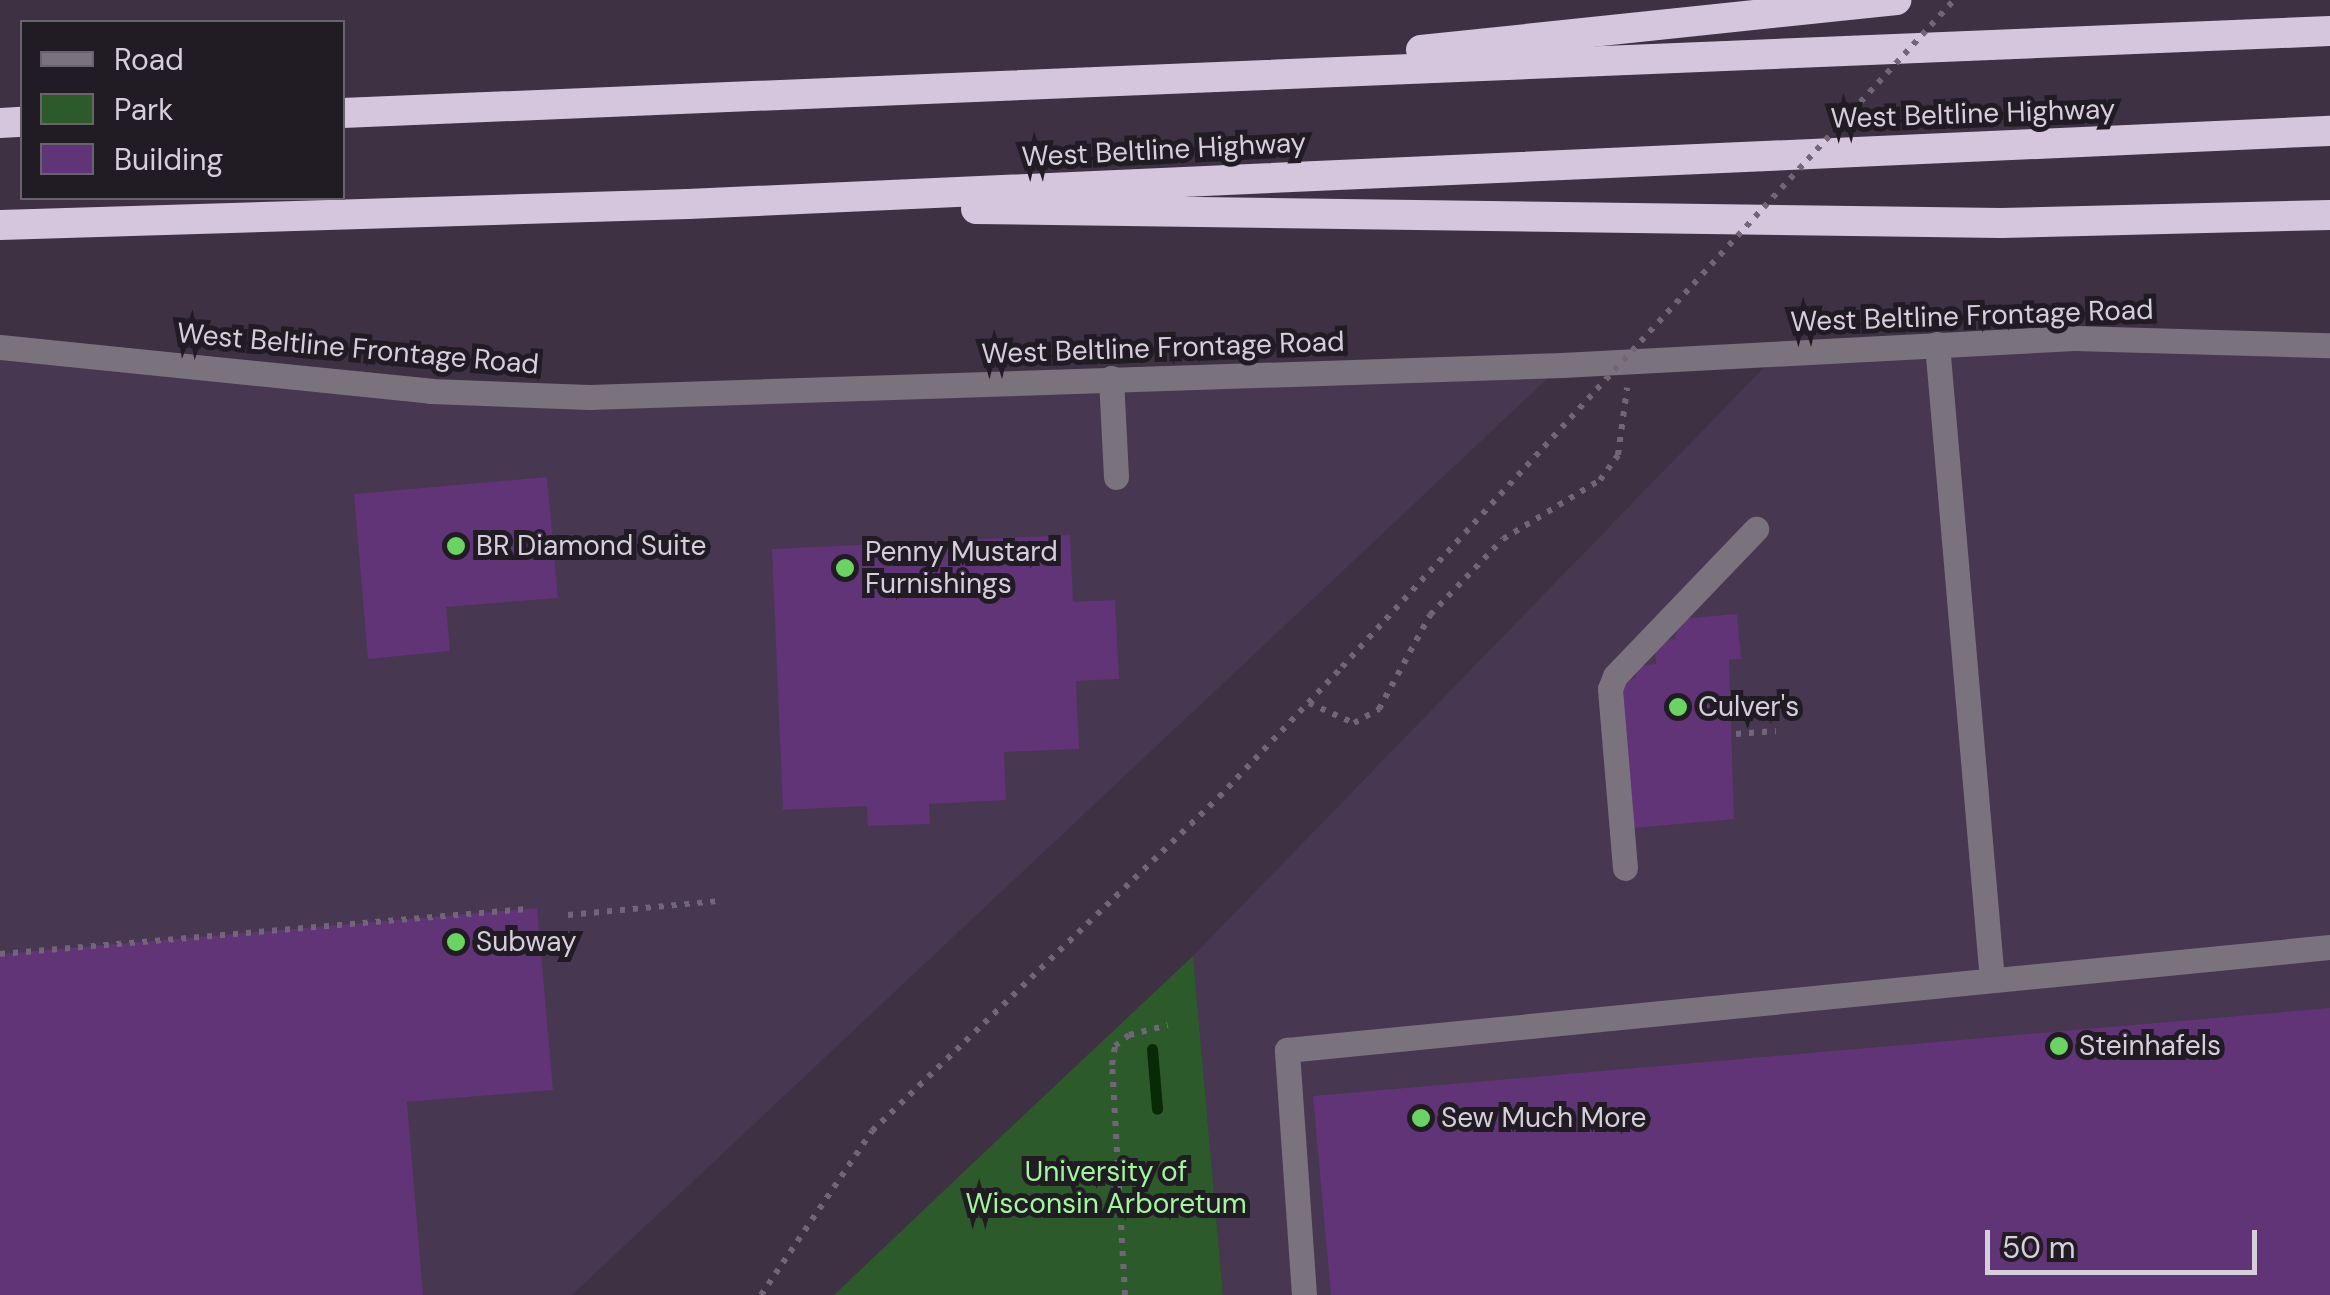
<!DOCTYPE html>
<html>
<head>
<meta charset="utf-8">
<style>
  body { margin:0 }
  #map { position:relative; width:2330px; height:1295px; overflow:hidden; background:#3e3144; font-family:"DM Sans",sans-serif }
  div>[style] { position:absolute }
  .built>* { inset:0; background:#473750 }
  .green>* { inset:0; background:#2d5a2a }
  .stream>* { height:11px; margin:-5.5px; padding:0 5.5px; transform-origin:5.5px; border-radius:5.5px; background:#082a07 }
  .building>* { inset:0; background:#613377 }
  .path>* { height:6px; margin-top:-3px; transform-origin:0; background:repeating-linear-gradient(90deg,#716677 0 5px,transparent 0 13px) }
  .minor>* { height:25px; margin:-12.5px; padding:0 12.5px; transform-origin:12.5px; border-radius:12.5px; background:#7a737d }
  .highway>* { height:30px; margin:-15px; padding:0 15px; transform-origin:15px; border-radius:15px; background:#d5c6de }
  .path-bridge>* { height:6px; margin-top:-3px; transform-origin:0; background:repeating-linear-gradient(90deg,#716677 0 5px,transparent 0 13px) }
  .dots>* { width:28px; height:28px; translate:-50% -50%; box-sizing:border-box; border:5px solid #211c24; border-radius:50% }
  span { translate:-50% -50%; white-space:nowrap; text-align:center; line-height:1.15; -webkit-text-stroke:10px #211c24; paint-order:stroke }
  .street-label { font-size:28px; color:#d6cedb }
  .poi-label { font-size:28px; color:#d6cedb }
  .left { translate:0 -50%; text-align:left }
  .park-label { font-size:28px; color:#a1f79b }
  .legend { position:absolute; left:20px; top:20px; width:325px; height:180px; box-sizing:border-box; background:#211c24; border:2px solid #69636d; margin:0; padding:12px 18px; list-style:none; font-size:30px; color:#d6cedb }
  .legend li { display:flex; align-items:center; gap:20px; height:50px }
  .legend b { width:50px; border:2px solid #69636d }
  .scale { position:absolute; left:1985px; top:1230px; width:272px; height:45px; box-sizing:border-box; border:5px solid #d6cedb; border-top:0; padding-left:12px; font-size:30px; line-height:35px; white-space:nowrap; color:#d6cedb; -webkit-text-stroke:8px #211c24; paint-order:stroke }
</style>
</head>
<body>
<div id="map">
  <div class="built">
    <div style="clip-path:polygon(2330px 345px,2330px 1295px,1223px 1295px,1193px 956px,1777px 354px)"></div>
    <div style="clip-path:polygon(0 347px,431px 391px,1562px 365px,572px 1295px,0 1295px)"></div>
  </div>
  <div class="green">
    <div style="clip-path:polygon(1193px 956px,1223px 1295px,834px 1295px,1008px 1130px)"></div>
  </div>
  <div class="stream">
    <div style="left:1152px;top:1049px;width:60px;rotate:85.2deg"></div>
  </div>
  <div class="building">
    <div style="clip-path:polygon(547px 477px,558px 598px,446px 607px,450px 651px,368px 659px,354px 494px)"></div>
    <div style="clip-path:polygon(1070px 535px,1073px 602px,1115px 600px,1119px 679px,1076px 681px,1079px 749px,1004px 752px,1006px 800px,929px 804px,930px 824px,868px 826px,867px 806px,783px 810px,772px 549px)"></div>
    <div style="clip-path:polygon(1737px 614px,1741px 659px,1729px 660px,1734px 819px,1634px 828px,1621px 679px,1636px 678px,1635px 666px,1656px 664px,1654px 641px,1675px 639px,1679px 619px)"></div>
    <div style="clip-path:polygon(537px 908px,553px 1090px,407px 1102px,423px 1295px,0 1295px,0 954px)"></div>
    <div style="clip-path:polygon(2330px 1008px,2330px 1295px,1331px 1295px,1313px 1096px)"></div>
  </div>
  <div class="path">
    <div style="left:1309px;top:703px;width:49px;rotate:24deg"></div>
    <div style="left:1354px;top:723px;width:29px;rotate:-29deg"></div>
    <div style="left:1379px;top:709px;width:107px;rotate:-61.5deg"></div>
    <div style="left:1430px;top:615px;width:105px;rotate:-46.2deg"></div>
    <div style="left:1503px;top:539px;width:114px;rotate:-31.3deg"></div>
    <div style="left:1600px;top:480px;width:31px;rotate:-54deg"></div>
    <div style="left:1618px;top:455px;width:68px;rotate:-82.3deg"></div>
    <div style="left:1736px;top:734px;width:40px;rotate:-4.3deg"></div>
    <div style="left:568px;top:915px;width:153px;rotate:-5.3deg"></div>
    <div style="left:0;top:954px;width:529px;rotate:-4.88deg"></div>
    <div style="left:761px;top:1295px;width:198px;rotate:-55.9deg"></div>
    <div style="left:872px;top:1131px;width:482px;rotate:-43.9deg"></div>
    <div style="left:1219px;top:797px;width:179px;rotate:-46.6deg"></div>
    <div style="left:1125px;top:1295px;width:230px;rotate:-93.2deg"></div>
    <div style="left:1112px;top:1065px;width:19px;rotate:-81deg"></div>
    <div style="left:1115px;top:1046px;width:18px;rotate:-38deg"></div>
    <div style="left:1129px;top:1035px;width:40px;rotate:-14.4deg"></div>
  </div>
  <div class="minor">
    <div style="left:1937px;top:344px;width:638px;rotate:85.06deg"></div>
    <div style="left:0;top:347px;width:433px;rotate:5.8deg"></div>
    <div style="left:431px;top:391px;width:158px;rotate:2.2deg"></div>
    <div style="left:589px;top:397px;width:974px;rotate:-1.88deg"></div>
    <div style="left:1562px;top:365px;width:513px;rotate:-3.02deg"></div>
    <div style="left:2074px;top:338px;width:256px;rotate:1.6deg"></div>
    <div style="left:1111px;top:378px;width:99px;rotate:87.1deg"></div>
    <div style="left:1625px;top:868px;width:180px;rotate:-94.8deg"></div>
    <div style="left:1610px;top:689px;width:14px;rotate:-69deg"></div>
    <div style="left:1615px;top:676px;width:204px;rotate:-46.2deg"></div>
    <div style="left:1304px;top:1295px;width:246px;rotate:-94deg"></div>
    <div style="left:1287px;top:1050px;width:1048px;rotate:-5.64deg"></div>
  </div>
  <div class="highway">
    <div style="left:1421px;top:50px;width:478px;rotate:-6deg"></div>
    <div style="left:342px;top:113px;width:1990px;rotate:-2.36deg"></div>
    <div style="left:0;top:123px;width:22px;rotate:-3deg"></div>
    <div style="left:976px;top:209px;width:1025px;rotate:0.78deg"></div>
    <div style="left:2001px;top:223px;width:329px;rotate:-1.4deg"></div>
    <div style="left:0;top:225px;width:688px;rotate:-1.75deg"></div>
    <div style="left:688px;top:204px;width:1644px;rotate:-2.55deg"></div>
  </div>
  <div class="path-bridge">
    <div style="left:1342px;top:667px;width:905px;rotate:-47.46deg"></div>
  </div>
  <div class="dots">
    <div style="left:456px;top:546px;background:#6ad364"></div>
    <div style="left:845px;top:568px;background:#6ad364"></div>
    <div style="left:1678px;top:707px;background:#6ad364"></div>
    <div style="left:456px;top:942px;background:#6ad364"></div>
    <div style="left:2059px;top:1046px;background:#6ad364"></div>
    <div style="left:1421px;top:1118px;background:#6ad364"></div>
  </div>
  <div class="street-label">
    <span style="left:1973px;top:114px;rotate:-2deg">West Beltline Highway</span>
    <span style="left:1164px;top:150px;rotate:-3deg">West Beltline Highway</span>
    <span style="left:1972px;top:316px;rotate:-2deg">West Beltline Frontage Road</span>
    <span style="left:1163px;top:348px;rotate:-2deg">West Beltline Frontage Road</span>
    <span style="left:358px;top:349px;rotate:5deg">West Beltline Frontage Road</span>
  </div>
  <div class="poi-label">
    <span class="left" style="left:476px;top:546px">BR Diamond Suite</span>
    <span class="left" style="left:865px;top:568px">Penny Mustard<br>Furnishings</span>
    <span class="left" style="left:1698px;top:707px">Culver's</span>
    <span class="left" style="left:476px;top:942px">Subway</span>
    <span class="left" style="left:2079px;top:1046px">Steinhafels</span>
    <span class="left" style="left:1441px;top:1118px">Sew Much More</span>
  </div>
  <div class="park-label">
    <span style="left:1106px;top:1188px">University of<br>Wisconsin Arboretum</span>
  </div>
  <ul class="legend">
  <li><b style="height:12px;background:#7a737d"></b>Road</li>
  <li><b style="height:28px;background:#2d5a2a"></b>Park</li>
  <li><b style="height:28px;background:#613377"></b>Building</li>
  </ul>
  <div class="scale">50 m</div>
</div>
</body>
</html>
